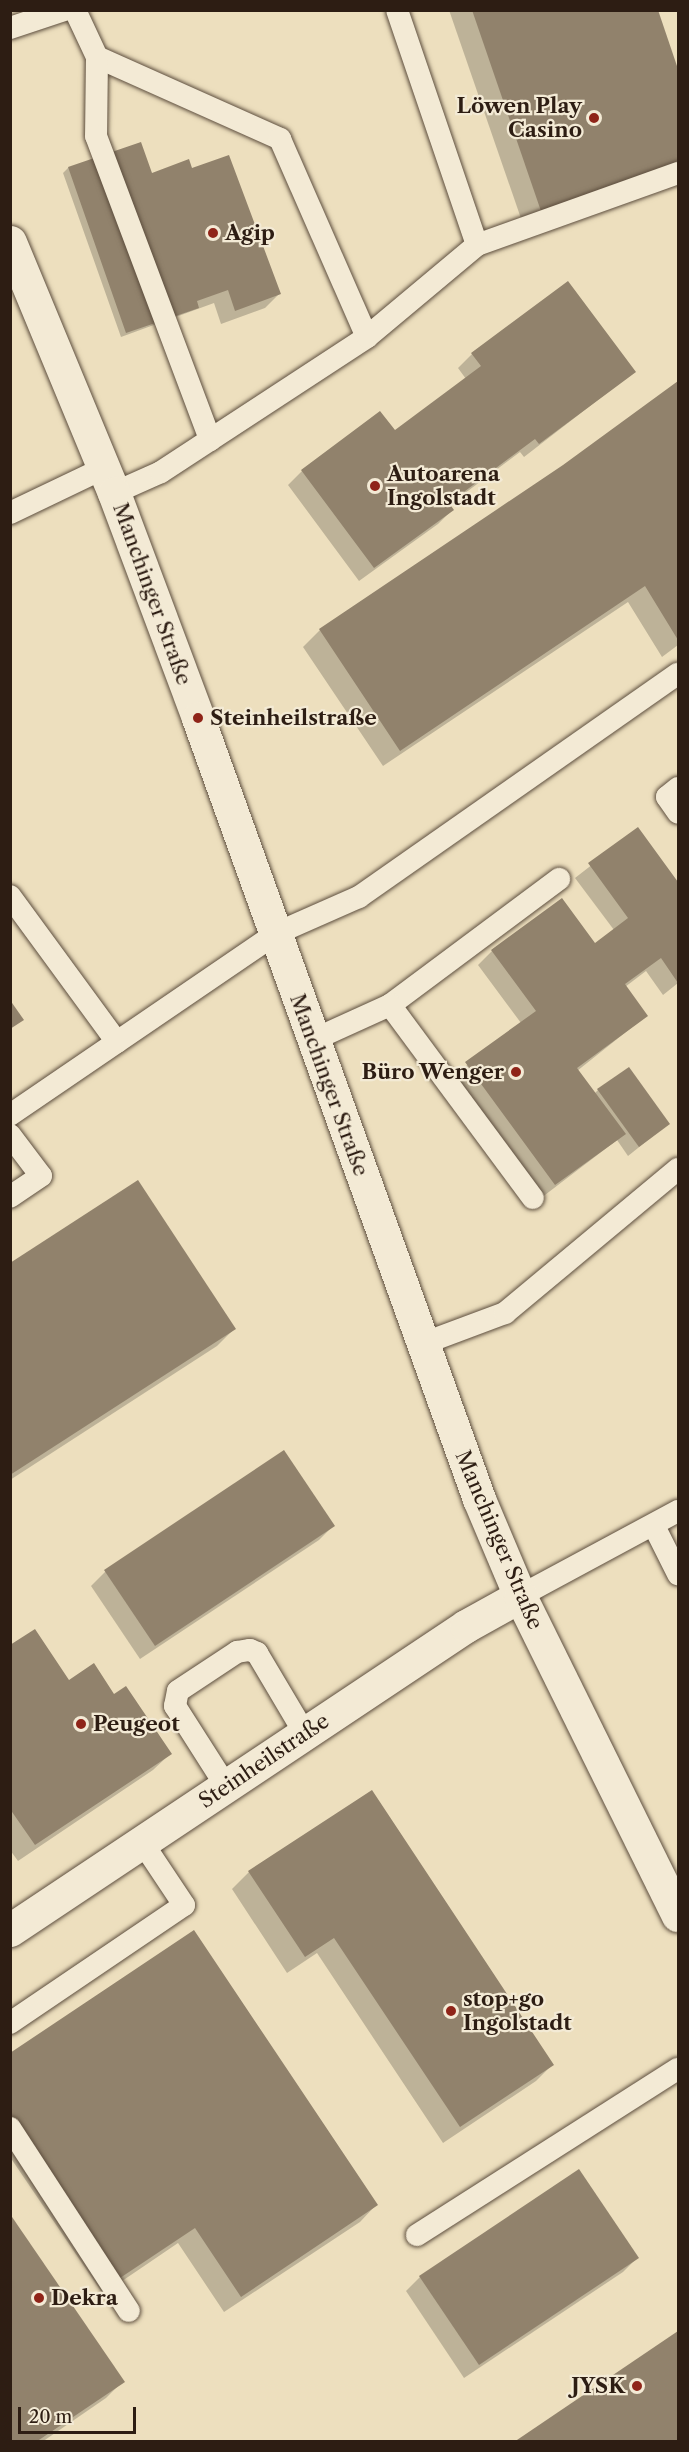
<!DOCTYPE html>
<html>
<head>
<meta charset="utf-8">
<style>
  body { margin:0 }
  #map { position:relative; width:689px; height:2452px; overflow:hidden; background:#eddfbe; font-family:"Libre Caslon Text",serif }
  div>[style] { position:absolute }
  .shadow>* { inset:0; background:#0003 }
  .building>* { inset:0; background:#91826c }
  .roads { filter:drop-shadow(0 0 2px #5d4e3e) drop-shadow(0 0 2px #5d4e3e) }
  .service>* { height:22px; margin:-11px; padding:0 11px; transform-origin:11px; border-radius:11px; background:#f3ead5 }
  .minor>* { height:33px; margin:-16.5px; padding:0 16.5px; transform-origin:16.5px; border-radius:16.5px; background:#f3ead5 }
  .secondary>* { height:33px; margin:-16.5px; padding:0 16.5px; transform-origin:16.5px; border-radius:16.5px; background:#f3ead5 }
  .dots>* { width:16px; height:16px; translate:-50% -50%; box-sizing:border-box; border:3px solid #f3ead5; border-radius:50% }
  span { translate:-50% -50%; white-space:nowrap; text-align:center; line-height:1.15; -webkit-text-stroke:4.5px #f3ead5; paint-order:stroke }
  .poi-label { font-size:21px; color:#2d1d13; font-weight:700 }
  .right { translate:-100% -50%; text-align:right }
  .left { translate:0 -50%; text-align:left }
  .street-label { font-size:21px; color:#2d1d13 }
  .frame { position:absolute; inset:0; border:12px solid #2d1d13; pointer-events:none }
  .scale { position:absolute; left:18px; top:2407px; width:118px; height:27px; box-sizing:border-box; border:3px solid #2d1d13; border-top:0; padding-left:8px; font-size:18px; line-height:21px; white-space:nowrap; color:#2d1d13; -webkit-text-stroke:4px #f3ead5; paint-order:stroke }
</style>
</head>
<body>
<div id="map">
  <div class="shadow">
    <div style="clip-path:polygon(449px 10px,656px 10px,678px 74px,678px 178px,526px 233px)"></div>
    <div style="clip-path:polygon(68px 168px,151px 175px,191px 170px,279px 294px,265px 308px,221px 324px,214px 303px,121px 337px,63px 173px)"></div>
    <div style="clip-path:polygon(568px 283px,634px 372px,524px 457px,520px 452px,449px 505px,452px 510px,438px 524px,359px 581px,288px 485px,302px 471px,394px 432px,466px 379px,458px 368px,472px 354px)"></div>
    <div style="clip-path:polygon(678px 383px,678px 645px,662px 657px,628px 602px,383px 766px,303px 647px,320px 630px,564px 466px)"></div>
    <div style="clip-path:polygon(638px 829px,678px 884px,678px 983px,663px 995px,646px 971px,625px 987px,646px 1016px,577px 1071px,594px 1094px,598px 1090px,668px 1124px,628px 1156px,617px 1140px,541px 1198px,452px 1077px,521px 1023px,478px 965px,492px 951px,594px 945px,614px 930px,575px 878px)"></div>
    <div style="clip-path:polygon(10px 1265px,234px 1329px,217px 1346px,10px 1480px)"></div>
    <div style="clip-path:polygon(284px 1452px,333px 1526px,319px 1540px,140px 1659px,91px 1586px,105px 1572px)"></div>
    <div style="clip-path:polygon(10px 1647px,68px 1682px,114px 1696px,170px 1754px,153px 1770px,18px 1861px,10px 1850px)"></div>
    <div style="clip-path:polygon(371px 1792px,552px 2065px,536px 2081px,443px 2143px,317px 1953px,287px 1973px,232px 1889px,249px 1872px)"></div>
    <div style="clip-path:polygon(10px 2055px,376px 2205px,360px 2222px,224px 2312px,178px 2243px,103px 2294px,10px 2157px)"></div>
    <div style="clip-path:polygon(637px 2258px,623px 2272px,464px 2378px,406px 2291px,420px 2277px)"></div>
    <div style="clip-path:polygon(678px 2333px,678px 2442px,516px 2442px)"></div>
    <div style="clip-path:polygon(123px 2381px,106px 2398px,42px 2442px,10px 2442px)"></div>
  </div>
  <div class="building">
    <div style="clip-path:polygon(472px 10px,658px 10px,678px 69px,678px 168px,543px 217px)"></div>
    <div style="clip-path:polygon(141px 142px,152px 173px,189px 159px,192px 168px,229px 155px,281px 294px,235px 311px,228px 290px,197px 301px,199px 308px,126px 333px,68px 167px)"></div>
    <div style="clip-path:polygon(568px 281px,636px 372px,539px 444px,535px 439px,449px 503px,454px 510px,374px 568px,301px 470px,380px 411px,395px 430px,481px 366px,471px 353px)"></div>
    <div style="clip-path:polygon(678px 381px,678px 640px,645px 586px,400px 751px,319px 629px,563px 465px)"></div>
    <div style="clip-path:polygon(638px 827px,678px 882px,678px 983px,661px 958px,625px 984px,648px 1016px,577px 1068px,626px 1134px,555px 1185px,465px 1062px,536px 1011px,491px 950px,562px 898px,595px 943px,628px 918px,588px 863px)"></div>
    <div style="clip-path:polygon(10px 1000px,24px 1020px,10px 1029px)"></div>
    <div style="clip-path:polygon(629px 1067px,670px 1124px,639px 1147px,597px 1089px)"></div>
    <div style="clip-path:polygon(138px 1180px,236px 1329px,10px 1475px,10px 1263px)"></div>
    <div style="clip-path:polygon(284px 1450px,335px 1526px,155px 1646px,104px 1570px)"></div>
    <div style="clip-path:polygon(35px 1629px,69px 1680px,94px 1663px,114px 1694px,126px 1686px,172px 1754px,35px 1845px,10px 1809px,10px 1645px)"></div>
    <div style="clip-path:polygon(372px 1790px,554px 2065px,460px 2127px,334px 1938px,305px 1957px,248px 1871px)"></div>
    <div style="clip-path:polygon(194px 1930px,378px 2205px,241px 2297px,195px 2228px,120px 2278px,10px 2116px,10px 2053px)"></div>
    <div style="clip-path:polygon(579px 2169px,639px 2258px,479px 2365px,419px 2276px)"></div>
    <div style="clip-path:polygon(10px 2214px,125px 2382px,36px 2442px,10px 2442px)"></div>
    <div style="clip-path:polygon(678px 2331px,678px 2442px,514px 2442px)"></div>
  </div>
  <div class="roads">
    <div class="service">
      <div style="left:75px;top:10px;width:52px;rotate:64.9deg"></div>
      <div style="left:97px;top:57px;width:201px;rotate:24.1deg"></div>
      <div style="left:280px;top:139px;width:216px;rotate:66.3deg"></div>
      <div style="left:10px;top:28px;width:57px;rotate:-18.4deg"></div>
      <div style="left:97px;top:57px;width:79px;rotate:90.7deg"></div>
      <div style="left:96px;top:136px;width:325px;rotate:69.4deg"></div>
      <div style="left:477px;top:245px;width:214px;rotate:-19.7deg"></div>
      <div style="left:114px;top:493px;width:51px;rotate:-24.1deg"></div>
      <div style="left:161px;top:472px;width:246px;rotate:-33.2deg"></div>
      <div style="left:367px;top:337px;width:143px;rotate:-39.9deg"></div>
      <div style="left:477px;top:245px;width:248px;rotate:-108.8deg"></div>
      <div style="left:10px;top:513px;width:104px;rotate:-25.6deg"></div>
      <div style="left:678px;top:788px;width:14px;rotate:141deg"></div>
      <div style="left:667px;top:797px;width:19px;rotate:55deg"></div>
      <div style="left:10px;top:896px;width:181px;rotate:53.8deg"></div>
      <div style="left:390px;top:1005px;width:211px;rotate:-36.7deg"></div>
      <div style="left:313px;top:1040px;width:85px;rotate:-24.4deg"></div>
      <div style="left:390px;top:1005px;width:240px;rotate:53.5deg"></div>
      <div style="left:10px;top:1115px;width:321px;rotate:-34.3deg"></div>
      <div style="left:275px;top:934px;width:92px;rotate:-23.8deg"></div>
      <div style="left:359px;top:897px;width:389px;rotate:-35deg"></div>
      <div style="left:10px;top:1135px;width:51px;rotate:52.9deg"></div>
      <div style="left:41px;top:1176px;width:37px;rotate:146deg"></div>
      <div style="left:422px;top:1344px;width:89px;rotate:-20.5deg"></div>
      <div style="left:505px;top:1313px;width:225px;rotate:-39.8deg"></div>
      <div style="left:654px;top:1526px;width:54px;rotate:63.4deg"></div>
      <div style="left:520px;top:1596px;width:179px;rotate:-28.3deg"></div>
      <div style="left:226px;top:1786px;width:95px;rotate:-122.5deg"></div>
      <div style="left:175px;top:1706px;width:15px;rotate:-79deg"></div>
      <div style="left:178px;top:1691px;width:71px;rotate:-33.5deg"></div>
      <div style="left:237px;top:1652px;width:13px;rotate:-9deg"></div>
      <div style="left:250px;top:1650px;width:8px;rotate:23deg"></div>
      <div style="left:257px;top:1653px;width:94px;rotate:59.3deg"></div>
      <div style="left:10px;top:2023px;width:210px;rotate:-34.1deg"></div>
      <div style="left:184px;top:1905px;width:76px;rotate:-123.7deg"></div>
      <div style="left:10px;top:2128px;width:218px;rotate:57deg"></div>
      <div style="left:417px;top:2235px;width:309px;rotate:-32.5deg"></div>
    </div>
    <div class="minor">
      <div style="left:10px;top:1930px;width:548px;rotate:-33.69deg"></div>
      <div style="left:466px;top:1626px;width:62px;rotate:-29.1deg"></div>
    </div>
    <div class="secondary">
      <div style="left:10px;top:242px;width:272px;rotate:67.5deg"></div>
      <div style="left:114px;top:493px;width:240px;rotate:69.5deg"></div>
      <div style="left:198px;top:718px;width:830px;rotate:70.21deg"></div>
      <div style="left:479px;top:1499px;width:105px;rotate:67.1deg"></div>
      <div style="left:520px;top:1596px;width:356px;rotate:63.7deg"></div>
    </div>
  </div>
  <div class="dots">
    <div style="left:594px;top:118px;background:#8f2418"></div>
    <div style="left:213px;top:233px;background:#8f2418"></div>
    <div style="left:375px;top:486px;background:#8f2418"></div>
    <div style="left:198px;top:718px;background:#8f2418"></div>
    <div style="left:516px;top:1072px;background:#8f2418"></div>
    <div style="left:81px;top:1724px;background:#8f2418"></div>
    <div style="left:451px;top:2011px;background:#8f2418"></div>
    <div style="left:39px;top:2298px;background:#8f2418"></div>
    <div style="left:637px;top:2386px;background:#8f2418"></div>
  </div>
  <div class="poi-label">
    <span class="right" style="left:582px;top:118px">Löwen Play<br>Casino</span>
    <span class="left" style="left:225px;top:233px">Agip</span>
    <span class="left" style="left:387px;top:486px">Autoarena<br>Ingolstadt</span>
    <span class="left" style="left:210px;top:718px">Steinheilstraße</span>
    <span class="right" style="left:504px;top:1072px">Büro Wenger</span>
    <span class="left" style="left:93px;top:1724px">Peugeot</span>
    <span class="left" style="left:463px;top:2011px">stop+go<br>Ingolstadt</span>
    <span class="left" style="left:51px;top:2298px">Dekra</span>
    <span class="right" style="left:625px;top:2386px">JYSK</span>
  </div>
  <div class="street-label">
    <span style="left:152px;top:594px;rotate:70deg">Manchinger Straße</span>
    <span style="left:329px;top:1085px;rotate:70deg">Manchinger Straße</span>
    <span style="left:499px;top:1540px;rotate:67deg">Manchinger Straße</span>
    <span style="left:264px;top:1761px;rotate:-34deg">Steinheilstraße</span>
  </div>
  <div class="frame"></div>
  <div class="scale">20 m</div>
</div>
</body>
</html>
